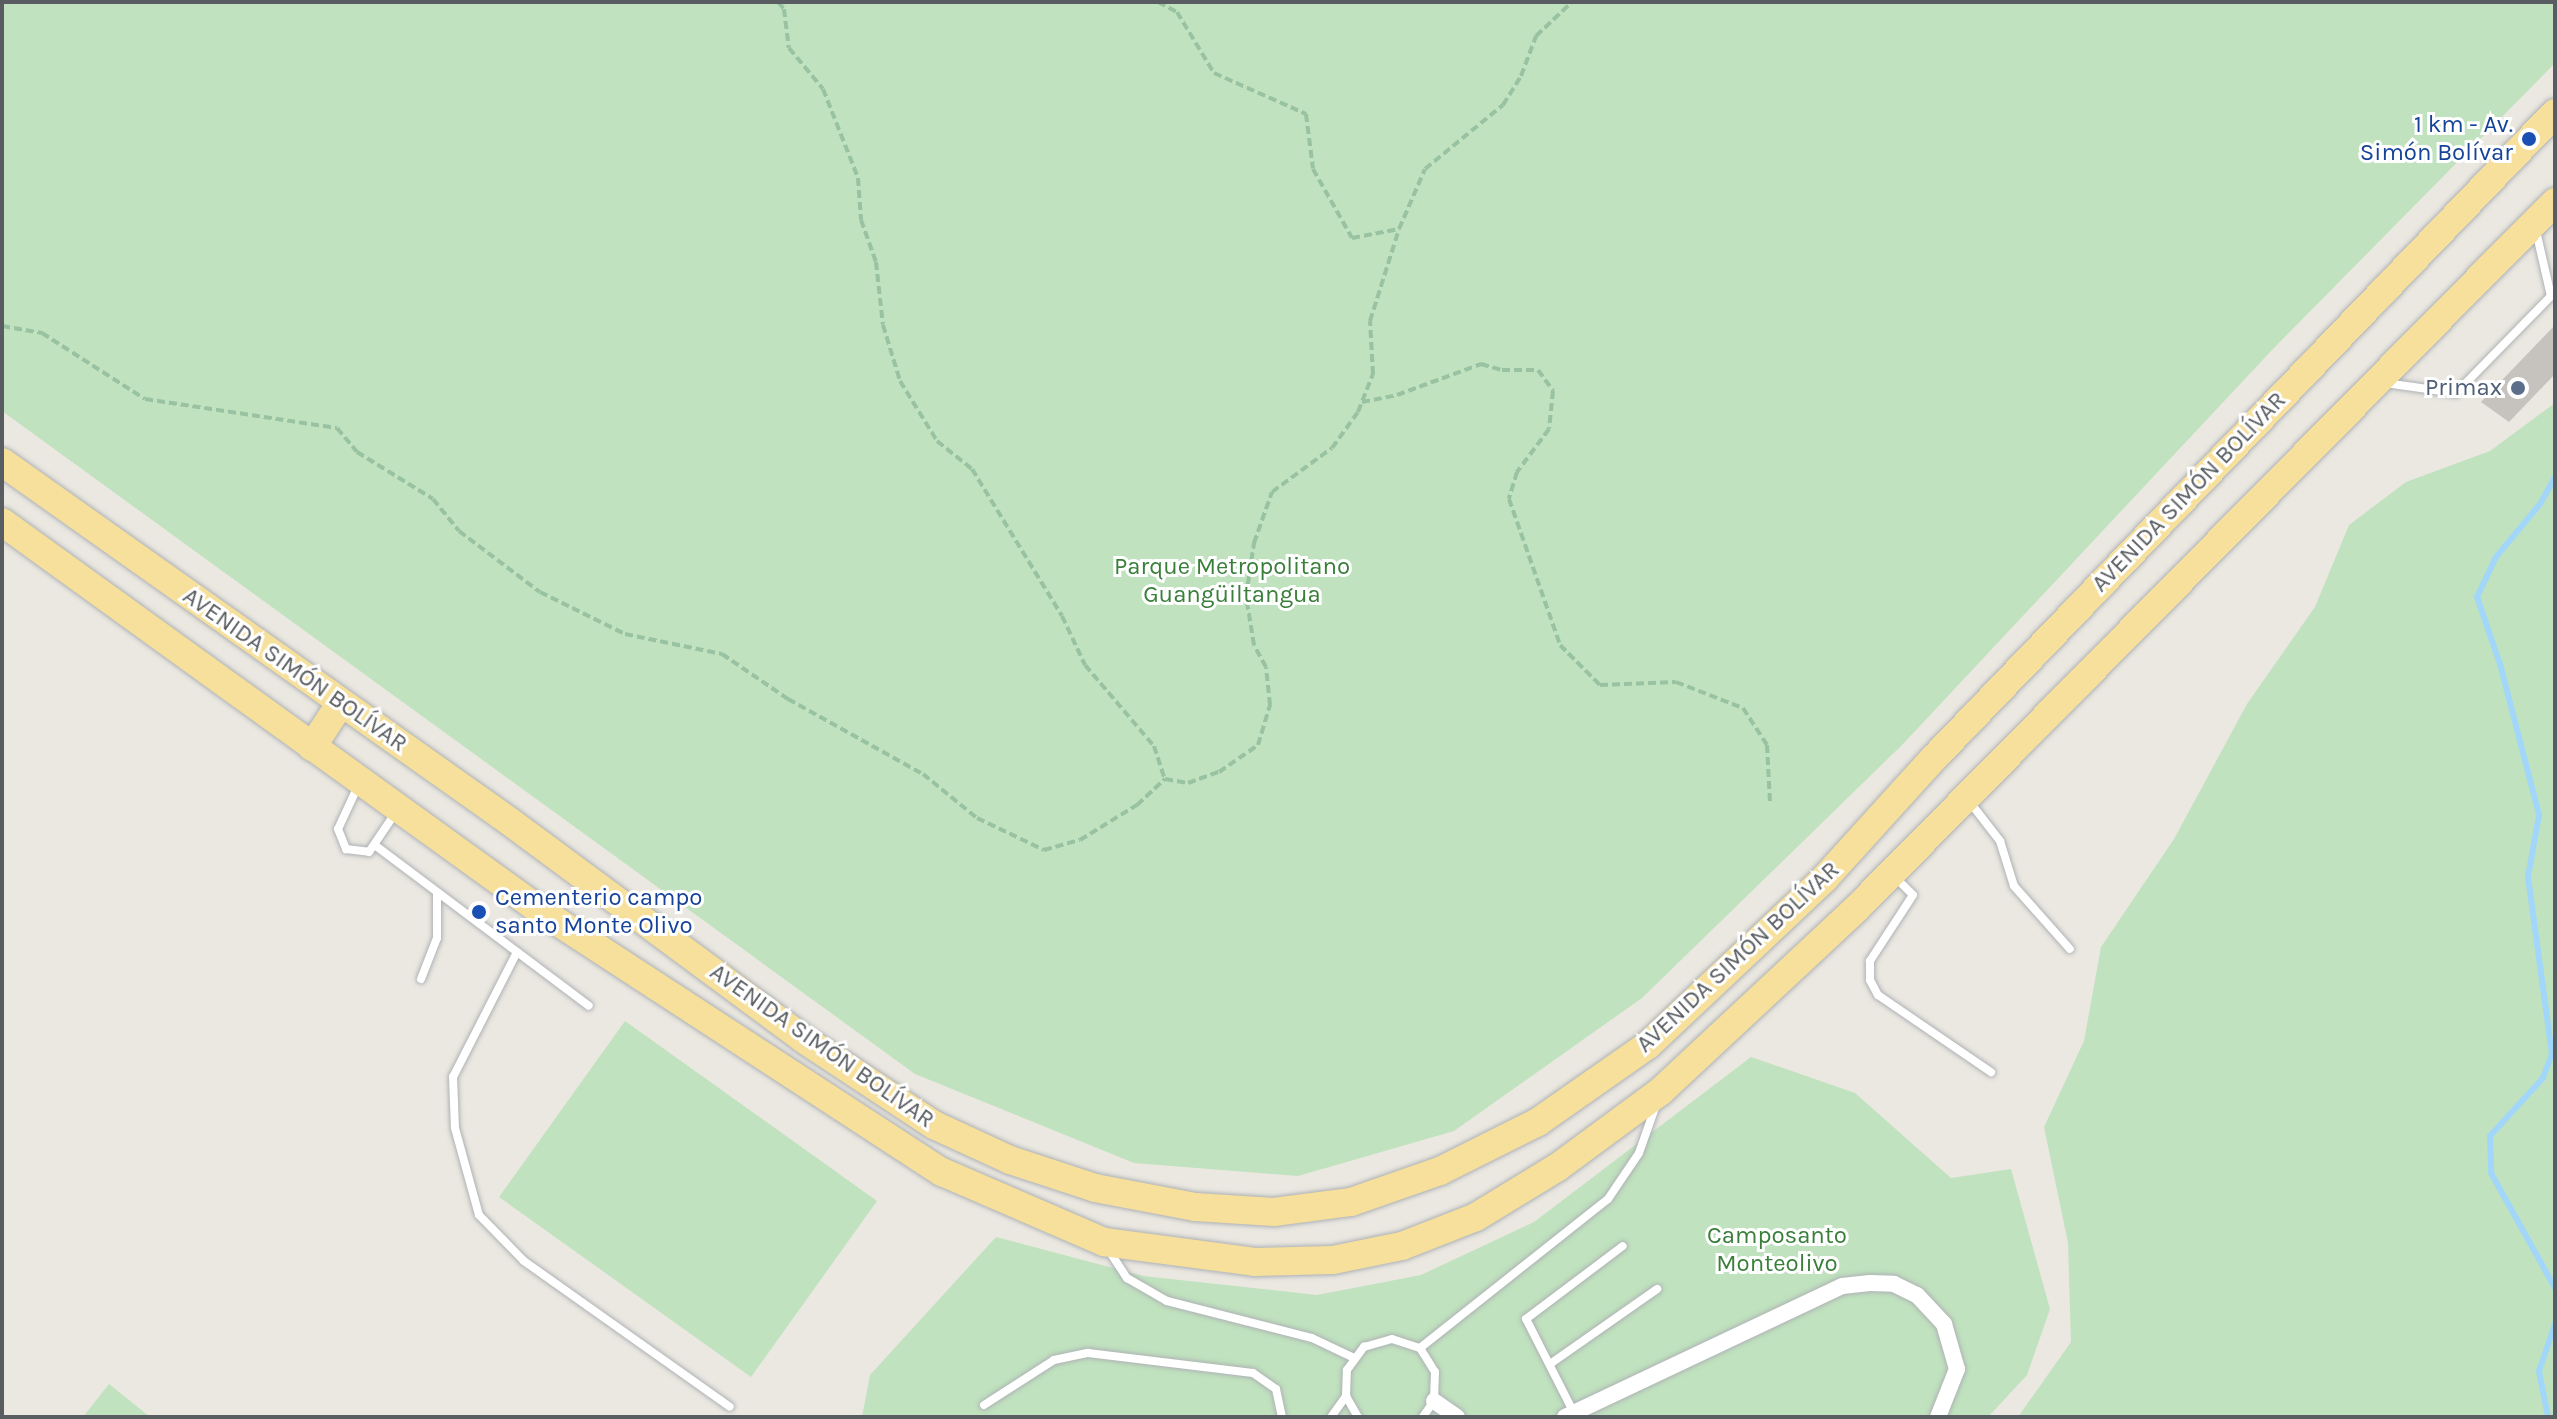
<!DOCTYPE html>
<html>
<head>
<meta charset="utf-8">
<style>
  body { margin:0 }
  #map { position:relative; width:2557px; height:1419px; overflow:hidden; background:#ebe8e1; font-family:Karla,sans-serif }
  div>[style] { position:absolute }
  .green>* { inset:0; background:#c0e2be }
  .stream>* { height:6px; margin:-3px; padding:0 3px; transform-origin:3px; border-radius:3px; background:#a3d7f9 }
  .building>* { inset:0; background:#c6c3be }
  .path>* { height:4px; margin-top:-2px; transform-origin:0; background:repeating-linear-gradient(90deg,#98c2a2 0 8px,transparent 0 12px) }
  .roads { filter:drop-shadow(0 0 2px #aeb2b5) drop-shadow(0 0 2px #aeb2b5) }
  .service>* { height:8px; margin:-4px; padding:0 4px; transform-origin:4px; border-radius:4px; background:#fff }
  .minor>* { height:16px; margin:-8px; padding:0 8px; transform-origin:8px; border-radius:8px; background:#fff }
  .trunk>* { height:28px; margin:-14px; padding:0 14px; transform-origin:14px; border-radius:14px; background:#f7e09b }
  .dots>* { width:22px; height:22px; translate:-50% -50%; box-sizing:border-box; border:4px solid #fff; border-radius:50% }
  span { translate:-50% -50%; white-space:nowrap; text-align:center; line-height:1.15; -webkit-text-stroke:6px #fff; paint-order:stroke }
  .transit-label { font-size:24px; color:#164399 }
  .right { translate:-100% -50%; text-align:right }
  .left { translate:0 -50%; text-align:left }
  .service-label { font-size:24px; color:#4e5e75 }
  .street-label { font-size:24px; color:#595d61 }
  .park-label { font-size:24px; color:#397f3a }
  .frame { position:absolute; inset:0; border:4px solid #595d61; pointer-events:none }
</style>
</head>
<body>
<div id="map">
  <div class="green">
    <div style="clip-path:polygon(2px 2px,2555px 2px,2555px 63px,2272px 350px,1903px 744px,1642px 998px,1454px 1131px,1298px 1176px,1134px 1163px,915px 1074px,2px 411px)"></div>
    <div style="clip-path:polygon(2555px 403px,2555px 1417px,2018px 1417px,2071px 1342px,2068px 1243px,2044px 1127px,2084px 1041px,2101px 947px,2174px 839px,2247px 704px,2315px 607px,2349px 525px,2406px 482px,2490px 451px)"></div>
    <div style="clip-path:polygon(625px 1021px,877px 1201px,751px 1377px,499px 1197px)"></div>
    <div style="clip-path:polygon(1751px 1057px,1855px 1093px,1951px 1178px,2011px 1169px,2050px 1309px,2027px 1375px,1988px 1417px,862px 1417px,870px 1375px,996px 1237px,1143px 1276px,1317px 1295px,1421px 1275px,1534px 1222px)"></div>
    <div style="clip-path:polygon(109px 1384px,150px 1417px,83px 1417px)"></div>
  </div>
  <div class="stream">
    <div style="left:2555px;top:477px;width:31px;rotate:119deg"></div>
    <div style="left:2540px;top:504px;width:69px;rotate:129.7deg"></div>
    <div style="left:2496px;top:557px;width:44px;rotate:115.4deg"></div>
    <div style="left:2477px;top:597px;width:71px;rotate:71.1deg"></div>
    <div style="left:2500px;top:664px;width:156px;rotate:75.5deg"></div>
    <div style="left:2539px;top:815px;width:63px;rotate:100.1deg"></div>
    <div style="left:2528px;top:877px;width:179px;rotate:82.3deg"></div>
    <div style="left:2552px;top:1054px;width:26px;rotate:111deg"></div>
    <div style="left:2543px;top:1078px;width:79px;rotate:132.4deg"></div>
    <div style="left:2490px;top:1136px;width:37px;rotate:88deg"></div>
    <div style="left:2491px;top:1173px;width:132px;rotate:60.9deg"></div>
    <div style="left:2548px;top:1417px;width:47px;rotate:-101.1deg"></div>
    <div style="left:2539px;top:1371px;width:50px;rotate:-71.2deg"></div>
  </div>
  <div class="building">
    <div style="clip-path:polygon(2555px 325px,2555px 374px,2509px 422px,2481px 402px)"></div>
  </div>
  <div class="path">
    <div style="left:778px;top:2px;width:9px;rotate:49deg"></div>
    <div style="left:784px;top:9px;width:39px;rotate:83deg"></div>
    <div style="left:789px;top:48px;width:53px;rotate:50.3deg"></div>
    <div style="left:823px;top:89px;width:96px;rotate:68.5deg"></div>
    <div style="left:858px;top:178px;width:42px;rotate:85.9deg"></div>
    <div style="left:861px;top:220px;width:45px;rotate:70.3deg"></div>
    <div style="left:876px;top:262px;width:63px;rotate:83.7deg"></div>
    <div style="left:883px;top:325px;width:59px;rotate:73.1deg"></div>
    <div style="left:900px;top:381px;width:70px;rotate:58.3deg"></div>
    <div style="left:937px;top:441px;width:45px;rotate:38.7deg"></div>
    <div style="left:972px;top:469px;width:172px;rotate:58.5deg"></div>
    <div style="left:1062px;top:616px;width:54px;rotate:64.9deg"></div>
    <div style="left:1085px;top:665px;width:106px;rotate:49.6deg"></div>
    <div style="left:1154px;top:746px;width:35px;rotate:72deg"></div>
    <div style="left:1165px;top:779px;width:23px;rotate:10deg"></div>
    <div style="left:1188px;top:783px;width:33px;rotate:-20deg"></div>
    <div style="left:1219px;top:772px;width:47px;rotate:-34.7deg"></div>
    <div style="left:1258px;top:745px;width:42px;rotate:-73.3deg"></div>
    <div style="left:1270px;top:705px;width:38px;rotate:-96deg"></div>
    <div style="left:1266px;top:667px;width:25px;rotate:-119deg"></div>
    <div style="left:1254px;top:645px;width:50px;rotate:-99.3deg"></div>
    <div style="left:1246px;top:596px;width:54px;rotate:-81.4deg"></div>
    <div style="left:1254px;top:543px;width:54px;rotate:-70.6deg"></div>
    <div style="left:1272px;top:492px;width:74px;rotate:-36.3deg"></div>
    <div style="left:1332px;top:448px;width:44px;rotate:-54.2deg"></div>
    <div style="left:1358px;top:412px;width:41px;rotate:-68.5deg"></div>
    <div style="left:1373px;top:374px;width:53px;rotate:-93.2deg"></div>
    <div style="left:1370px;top:321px;width:96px;rotate:-72.5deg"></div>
    <div style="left:1399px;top:229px;width:65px;rotate:-66.6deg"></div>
    <div style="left:1425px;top:169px;width:101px;rotate:-39.4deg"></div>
    <div style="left:1503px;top:105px;width:34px;rotate:-58deg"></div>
    <div style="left:1521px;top:76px;width:43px;rotate:-69.4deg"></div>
    <div style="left:1536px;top:36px;width:50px;rotate:-43.4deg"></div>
    <div style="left:1158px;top:2px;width:21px;rotate:28deg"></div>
    <div style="left:1177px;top:12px;width:71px;rotate:58.8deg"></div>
    <div style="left:1214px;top:73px;width:101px;rotate:24deg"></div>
    <div style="left:1306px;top:114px;width:55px;rotate:82.7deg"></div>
    <div style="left:1313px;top:169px;width:79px;rotate:60.5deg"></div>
    <div style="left:1352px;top:238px;width:48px;rotate:-10.8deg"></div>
    <div style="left:2px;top:326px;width:41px;rotate:9.9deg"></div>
    <div style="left:42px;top:333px;width:122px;rotate:32.7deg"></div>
    <div style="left:145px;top:399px;width:194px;rotate:8.6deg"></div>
    <div style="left:337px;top:428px;width:31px;rotate:50deg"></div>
    <div style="left:357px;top:452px;width:89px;rotate:31.7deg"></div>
    <div style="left:433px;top:499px;width:41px;rotate:50.9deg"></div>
    <div style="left:459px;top:531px;width:101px;rotate:37deg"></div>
    <div style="left:540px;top:592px;width:95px;rotate:26.3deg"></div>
    <div style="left:625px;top:634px;width:99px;rotate:11.7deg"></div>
    <div style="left:722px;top:654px;width:80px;rotate:34.3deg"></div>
    <div style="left:788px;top:699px;width:154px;rotate:29.1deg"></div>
    <div style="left:923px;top:774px;width:70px;rotate:39.2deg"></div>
    <div style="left:977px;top:818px;width:74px;rotate:25.5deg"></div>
    <div style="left:1044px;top:850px;width:37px;rotate:-16deg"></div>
    <div style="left:1080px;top:840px;width:67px;rotate:-31.6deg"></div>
    <div style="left:1137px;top:805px;width:38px;rotate:-43deg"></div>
    <div style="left:1362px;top:402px;width:36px;rotate:-11deg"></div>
    <div style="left:1397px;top:395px;width:90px;rotate:-20.3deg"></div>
    <div style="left:1481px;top:364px;width:22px;rotate:16deg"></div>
    <div style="left:1502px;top:370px;width:36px"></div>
    <div style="left:1538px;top:370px;width:26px;rotate:54deg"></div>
    <div style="left:1553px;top:391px;width:38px;rotate:96deg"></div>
    <div style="left:1549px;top:429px;width:54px;rotate:126.7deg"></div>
    <div style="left:1517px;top:472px;width:28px;rotate:107deg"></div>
    <div style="left:1509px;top:499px;width:155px;rotate:70.7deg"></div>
    <div style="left:1560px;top:645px;width:57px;rotate:45deg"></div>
    <div style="left:1600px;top:685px;width:76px;rotate:-2.3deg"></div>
    <div style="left:1676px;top:682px;width:72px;rotate:21.2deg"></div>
    <div style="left:1743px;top:708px;width:44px;rotate:57deg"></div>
    <div style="left:1767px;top:745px;width:57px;rotate:87deg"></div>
  </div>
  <div class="roads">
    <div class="service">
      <div style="left:2385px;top:383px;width:72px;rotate:8deg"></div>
      <div style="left:2456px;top:393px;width:136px;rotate:-45.6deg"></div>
      <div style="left:2551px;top:296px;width:67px;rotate:-103deg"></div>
      <div style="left:358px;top:786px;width:47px;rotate:114.9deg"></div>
      <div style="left:338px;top:829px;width:22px;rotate:68deg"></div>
      <div style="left:346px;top:849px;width:23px;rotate:7deg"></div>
      <div style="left:369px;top:852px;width:48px;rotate:-56deg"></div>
      <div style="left:1969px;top:801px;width:51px;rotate:52.2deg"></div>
      <div style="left:2000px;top:841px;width:47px;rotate:72.7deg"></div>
      <div style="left:2014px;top:886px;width:84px;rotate:48.4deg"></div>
      <div style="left:376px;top:846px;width:266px;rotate:36.9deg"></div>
      <div style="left:1895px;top:877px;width:25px;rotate:45deg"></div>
      <div style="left:1913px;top:895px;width:79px;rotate:123.1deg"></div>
      <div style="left:1870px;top:961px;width:19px;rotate:90deg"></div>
      <div style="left:1870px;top:980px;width:17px;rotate:62deg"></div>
      <div style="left:1878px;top:995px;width:137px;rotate:34.3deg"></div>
      <div style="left:517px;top:952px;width:140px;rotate:117.1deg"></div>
      <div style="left:453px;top:1077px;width:51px;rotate:87.8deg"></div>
      <div style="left:455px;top:1128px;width:90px;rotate:74.6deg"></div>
      <div style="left:479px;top:1215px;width:64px;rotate:45.6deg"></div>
      <div style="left:524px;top:1261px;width:252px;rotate:35.3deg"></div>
      <div style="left:421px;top:979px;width:44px;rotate:-68.7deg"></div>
      <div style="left:437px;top:938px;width:45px;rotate:-90deg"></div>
      <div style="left:1108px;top:1249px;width:35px;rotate:57deg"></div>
      <div style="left:1127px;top:1278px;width:46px;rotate:29.9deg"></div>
      <div style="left:1167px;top:1301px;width:150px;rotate:14.3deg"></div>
      <div style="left:1312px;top:1338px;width:47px;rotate:25.5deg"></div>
      <div style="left:1420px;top:1348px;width:240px;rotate:-38.4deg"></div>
      <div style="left:1608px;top:1199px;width:55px;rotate:-56deg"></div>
      <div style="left:1639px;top:1153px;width:51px;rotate:-70.5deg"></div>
      <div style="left:1550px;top:1364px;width:131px;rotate:-35deg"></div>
      <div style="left:984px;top:1405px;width:83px;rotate:-32.7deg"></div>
      <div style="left:1054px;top:1360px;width:35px;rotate:-12deg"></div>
      <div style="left:1088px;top:1353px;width:166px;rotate:6.9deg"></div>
      <div style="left:1253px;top:1373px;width:28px;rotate:35deg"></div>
      <div style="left:1276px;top:1389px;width:29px;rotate:78deg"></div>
      <div style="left:1575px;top:1415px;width:108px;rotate:-117deg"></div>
      <div style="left:1526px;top:1319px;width:121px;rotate:-37deg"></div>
      <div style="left:1331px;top:1417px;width:26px;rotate:-54deg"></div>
      <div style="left:1358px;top:1417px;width:24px;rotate:-120deg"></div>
      <div style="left:1346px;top:1396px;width:26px;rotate:-88deg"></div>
      <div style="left:1347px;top:1370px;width:29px;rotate:-54deg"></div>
      <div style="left:1364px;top:1347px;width:29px;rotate:-16deg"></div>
      <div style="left:1392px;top:1339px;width:29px;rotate:18deg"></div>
      <div style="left:1420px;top:1348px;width:28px;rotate:58deg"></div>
      <div style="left:1435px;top:1372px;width:29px;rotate:92deg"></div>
      <div style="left:1434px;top:1401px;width:19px;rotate:125deg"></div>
    </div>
    <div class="minor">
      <div style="left:1434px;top:1401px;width:28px;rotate:35deg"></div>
      <div style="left:1565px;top:1417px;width:306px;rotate:-25.3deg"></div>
      <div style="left:1842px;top:1286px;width:28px;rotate:-6deg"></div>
      <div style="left:1870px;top:1283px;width:24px;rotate:2deg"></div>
      <div style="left:1894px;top:1284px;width:25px;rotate:26deg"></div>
      <div style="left:1917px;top:1295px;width:40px;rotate:47deg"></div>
      <div style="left:1944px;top:1324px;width:47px;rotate:73.9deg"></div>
      <div style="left:1957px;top:1369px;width:52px;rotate:111.6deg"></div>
    </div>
    <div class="trunk">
      <div style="left:2px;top:462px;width:621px;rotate:35.3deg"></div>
      <div style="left:509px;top:821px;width:365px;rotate:36.5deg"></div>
      <div style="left:802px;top:1038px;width:158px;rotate:33.4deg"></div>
      <div style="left:934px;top:1125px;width:84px;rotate:24.7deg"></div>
      <div style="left:1010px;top:1160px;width:89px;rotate:18.2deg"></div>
      <div style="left:1095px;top:1188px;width:102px;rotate:10.8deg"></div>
      <div style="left:1195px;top:1207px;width:79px;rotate:3.6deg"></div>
      <div style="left:1274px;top:1212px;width:78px;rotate:-7.4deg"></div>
      <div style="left:1351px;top:1202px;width:94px;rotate:-19.2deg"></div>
      <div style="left:1440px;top:1171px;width:110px;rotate:-26.6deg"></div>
      <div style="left:1538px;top:1122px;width:134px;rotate:-35deg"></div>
      <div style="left:1648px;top:1045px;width:243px;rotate:-43.3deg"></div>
      <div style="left:1825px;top:878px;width:162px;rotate:-47.8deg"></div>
      <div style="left:1934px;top:758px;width:895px;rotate:-46.09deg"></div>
      <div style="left:2px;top:522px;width:661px;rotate:35.83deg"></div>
      <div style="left:538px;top:909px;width:482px;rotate:33.1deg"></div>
      <div style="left:942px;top:1172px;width:176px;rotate:23.4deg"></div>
      <div style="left:1104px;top:1242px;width:152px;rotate:7.5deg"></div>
      <div style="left:1255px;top:1262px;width:78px;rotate:-1.5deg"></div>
      <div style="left:1333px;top:1260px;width:70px;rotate:-11.5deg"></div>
      <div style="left:1402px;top:1246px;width:79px;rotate:-21.4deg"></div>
      <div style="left:1476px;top:1217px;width:96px;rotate:-31.4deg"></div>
      <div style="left:1558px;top:1167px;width:128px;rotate:-36.4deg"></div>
      <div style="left:1661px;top:1091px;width:267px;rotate:-43deg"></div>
      <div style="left:1856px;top:909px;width:994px;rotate:-45.33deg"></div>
      <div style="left:312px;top:747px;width:51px;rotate:-56.9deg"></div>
    </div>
  </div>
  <div class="dots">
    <div style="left:2529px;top:139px;background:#1a4fb4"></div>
    <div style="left:2518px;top:388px;background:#5c6f8a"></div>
    <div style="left:479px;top:912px;background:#1a4fb4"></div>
  </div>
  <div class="transit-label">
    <span class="right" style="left:2513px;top:139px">1 km - Av.<br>Simón Bolívar</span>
    <span class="left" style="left:495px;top:912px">Cementerio campo<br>santo Monte Olivo</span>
  </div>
  <div class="service-label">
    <span class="right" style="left:2502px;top:388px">Primax</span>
  </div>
  <div class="street-label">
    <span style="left:2189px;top:492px;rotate:-46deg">AVENIDA SIMÓN BOLÍVAR</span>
    <span style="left:295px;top:670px;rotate:35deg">AVENIDA SIMÓN BOLÍVAR</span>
    <span style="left:1738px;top:957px;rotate:-43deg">AVENIDA SIMÓN BOLÍVAR</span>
    <span style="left:822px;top:1046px;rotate:35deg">AVENIDA SIMÓN BOLÍVAR</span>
  </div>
  <div class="park-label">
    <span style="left:1232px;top:581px">Parque Metropolitano<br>Guangüiltangua</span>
    <span style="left:1777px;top:1250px">Camposanto<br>Monteolivo</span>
  </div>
  <div class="frame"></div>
</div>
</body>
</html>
